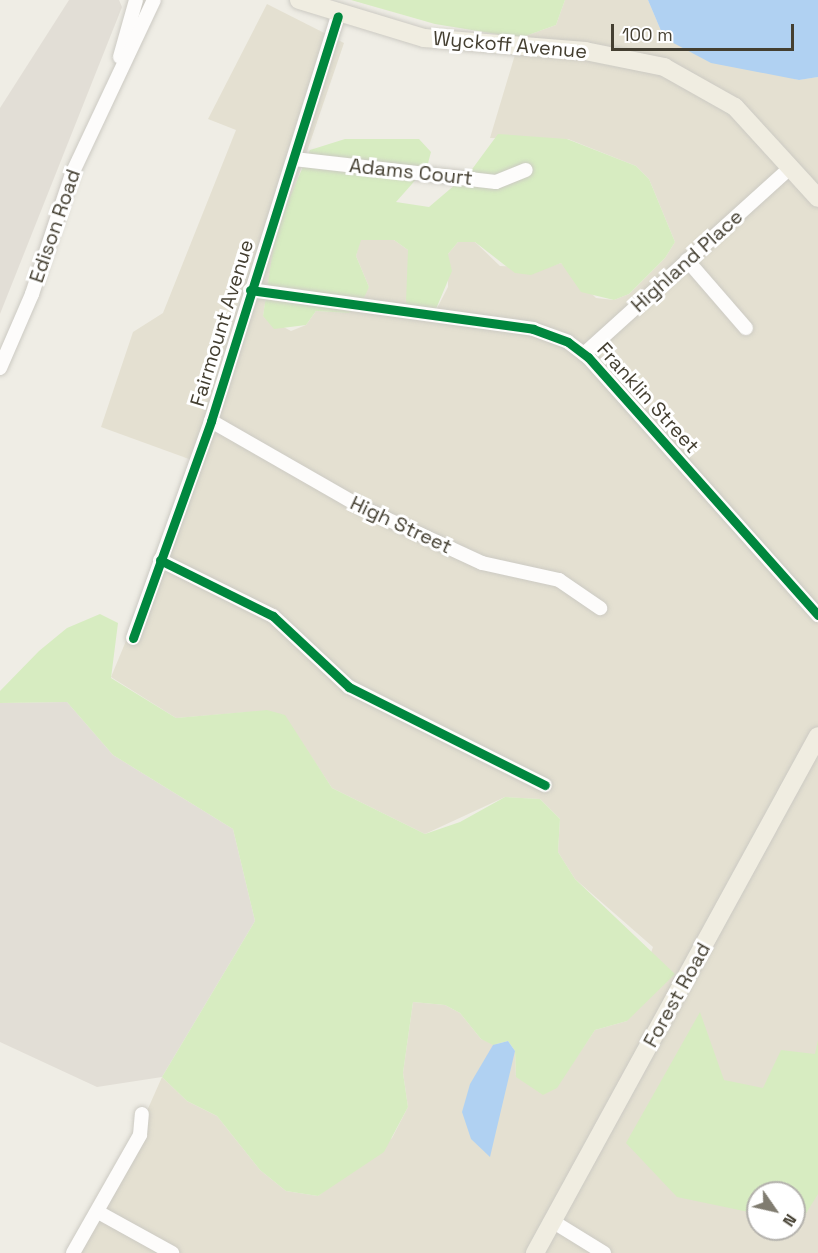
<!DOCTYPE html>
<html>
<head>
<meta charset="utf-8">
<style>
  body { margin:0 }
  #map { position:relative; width:818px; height:1253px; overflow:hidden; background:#efede5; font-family:"Space Grotesk",sans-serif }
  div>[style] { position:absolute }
  .residential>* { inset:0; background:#e4e0d1 }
  .industrial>* { inset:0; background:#e2ded6 }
  .green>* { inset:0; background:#d7ecc1 }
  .water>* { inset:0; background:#b0d1f2 }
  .roads { filter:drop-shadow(0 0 2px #cccac3) drop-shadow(0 0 2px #cccac3) }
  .minor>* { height:14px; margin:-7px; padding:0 7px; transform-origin:7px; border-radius:7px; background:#fdfcfb }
  .major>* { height:18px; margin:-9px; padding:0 9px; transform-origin:9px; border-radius:9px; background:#f0ede1 }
  .cycleway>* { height:9px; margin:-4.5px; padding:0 4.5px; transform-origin:4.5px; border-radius:4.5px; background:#00873e }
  span { translate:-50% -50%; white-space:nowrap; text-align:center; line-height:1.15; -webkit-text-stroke:6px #fff; paint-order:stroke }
  .street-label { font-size:20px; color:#443f31 }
  .north { position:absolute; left:746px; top:1181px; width:60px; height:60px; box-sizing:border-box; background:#fff; border:2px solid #b4b2ad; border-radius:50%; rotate:124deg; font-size:16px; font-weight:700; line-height:24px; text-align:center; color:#443f31 }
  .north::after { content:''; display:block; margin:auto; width:21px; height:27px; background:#807c70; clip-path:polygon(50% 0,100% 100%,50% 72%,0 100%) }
  .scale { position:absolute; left:611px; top:24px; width:183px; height:27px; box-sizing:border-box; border:3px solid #443f31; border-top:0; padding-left:8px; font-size:18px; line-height:21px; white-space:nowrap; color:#443f31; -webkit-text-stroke:4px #fff; paint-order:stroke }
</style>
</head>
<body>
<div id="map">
  <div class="residential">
    <div style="clip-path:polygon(evenodd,565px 0,648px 0,664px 38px,798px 80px,818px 77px,818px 1253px,74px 1253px,100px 1217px,162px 1077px,187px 1101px,217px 1116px,260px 1170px,286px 1191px,318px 1196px,392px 1138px,408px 1107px,403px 1073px,413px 1002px,445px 1005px,460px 1013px,481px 1039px,515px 1051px,516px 1077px,566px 1073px,595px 1030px,627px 1021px,653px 947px,575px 879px,558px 852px,560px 819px,540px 799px,505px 797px,425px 834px,332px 788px,284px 715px,249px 712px,176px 718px,111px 677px,200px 463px,101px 427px,133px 332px,163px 313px,236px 130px,208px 119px,267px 4px,344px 43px,274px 248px,263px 316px,291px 331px,306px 325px,316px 311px,349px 313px,369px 287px,356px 256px,360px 240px,394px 240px,408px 250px,409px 285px,433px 316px,448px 287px,448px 254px,458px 242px,475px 242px,500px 266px,546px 268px,561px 263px,596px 298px,614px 300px,629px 294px,665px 258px,675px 242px,649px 179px,636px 166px,568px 139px,490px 138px,520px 38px,556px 25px,565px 0,758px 1193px,794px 1193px,794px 1229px,758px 1229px,758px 1193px)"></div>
  </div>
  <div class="industrial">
    <div style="clip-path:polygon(69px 0,119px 0,122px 7px,0 314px,0 108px)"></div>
    <div style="clip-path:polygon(67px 702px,113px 755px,233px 829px,255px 921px,162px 1077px,97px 1087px,0 1042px,0 703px)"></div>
  </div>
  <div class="green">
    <div style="clip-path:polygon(351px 0,565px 0,556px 25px,520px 38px,435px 24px)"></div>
    <div style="clip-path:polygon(498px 134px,567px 139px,636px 166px,649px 179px,675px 242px,665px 258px,629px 294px,614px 300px,581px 292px,561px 263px,531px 275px,515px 273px,475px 242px,458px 242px,448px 254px,452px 271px,433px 316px,415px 318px,406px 302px,408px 250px,394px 240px,361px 240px,356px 256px,369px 287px,362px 302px,349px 313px,316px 311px,306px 325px,274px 329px,263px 316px,276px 230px,310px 150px,345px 139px,419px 139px,431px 152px,427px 167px,396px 202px,429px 207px,470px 172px)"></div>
    <div style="clip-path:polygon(100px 614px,118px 623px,111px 678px,176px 718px,267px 710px,285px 715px,332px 788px,425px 834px,460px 822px,505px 797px,540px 799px,560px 819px,558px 852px,575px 879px,675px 974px,627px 1021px,595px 1030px,557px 1088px,543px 1095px,516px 1077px,515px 1051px,508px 1041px,493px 1045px,481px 1039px,460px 1013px,445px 1005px,413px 1002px,403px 1073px,408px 1107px,384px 1152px,318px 1196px,286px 1191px,260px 1170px,217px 1116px,187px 1101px,162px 1077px,255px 921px,233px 829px,113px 755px,67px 702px,0 703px,0 691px,39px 651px,67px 628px)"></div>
    <div style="clip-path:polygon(700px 1012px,724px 1080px,763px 1088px,781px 1050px,815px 1054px,818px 1040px,818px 1194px,800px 1223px,794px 1222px,794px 1193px,758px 1193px,758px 1214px,677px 1197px,626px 1143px)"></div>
  </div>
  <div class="water">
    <div style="clip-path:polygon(648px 0,818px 0,818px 77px,799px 80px,711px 63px,664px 38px)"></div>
    <div style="clip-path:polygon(508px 1041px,515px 1051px,490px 1157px,471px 1139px,462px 1112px,470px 1084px,493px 1045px)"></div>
  </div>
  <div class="roads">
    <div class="minor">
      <div style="left:120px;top:57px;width:59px;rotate:-74.3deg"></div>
      <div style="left:294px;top:159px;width:203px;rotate:6.5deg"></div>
      <div style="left:496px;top:182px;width:32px;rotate:-22deg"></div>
      <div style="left:687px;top:260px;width:90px;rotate:49.1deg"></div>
      <div style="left:250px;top:290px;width:286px;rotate:7.8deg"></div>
      <div style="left:533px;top:329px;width:37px;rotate:20deg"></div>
      <div style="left:568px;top:342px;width:25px;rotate:37deg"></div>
      <div style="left:588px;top:357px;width:346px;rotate:48.3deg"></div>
      <div style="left:584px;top:354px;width:278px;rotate:-42.1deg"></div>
      <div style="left:0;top:368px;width:81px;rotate:-66.6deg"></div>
      <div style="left:32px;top:294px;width:126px;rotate:-71.6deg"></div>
      <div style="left:72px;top:174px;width:192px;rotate:-64.8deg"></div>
      <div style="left:211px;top:421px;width:173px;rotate:29.8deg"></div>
      <div style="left:361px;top:507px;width:133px;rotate:24.8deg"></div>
      <div style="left:482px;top:563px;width:79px;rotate:12.4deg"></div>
      <div style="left:559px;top:580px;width:50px;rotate:34.3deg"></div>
      <div style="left:160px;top:560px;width:126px;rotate:26.4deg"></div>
      <div style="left:273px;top:616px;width:104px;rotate:43.1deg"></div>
      <div style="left:349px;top:687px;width:219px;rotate:26.6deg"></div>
      <div style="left:133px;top:638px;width:231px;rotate:-70.2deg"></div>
      <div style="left:211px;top:421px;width:424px;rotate:-72.6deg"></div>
      <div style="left:98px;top:1212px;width:85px;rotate:29deg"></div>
      <div style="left:552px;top:1221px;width:61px;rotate:31.6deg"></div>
      <div style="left:73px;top:1253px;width:136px;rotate:-60.4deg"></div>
      <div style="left:140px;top:1135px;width:21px;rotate:-85deg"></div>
    </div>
    <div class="major">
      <div style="left:299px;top:0;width:131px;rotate:16.9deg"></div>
      <div style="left:424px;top:38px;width:162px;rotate:4.6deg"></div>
      <div style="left:585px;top:51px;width:81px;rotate:11.4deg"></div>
      <div style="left:664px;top:67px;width:81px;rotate:29.4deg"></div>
      <div style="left:735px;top:107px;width:123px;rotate:47.6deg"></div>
      <div style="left:535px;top:1253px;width:589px;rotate:-61.3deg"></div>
    </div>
  </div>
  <div class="cycleway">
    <div style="left:250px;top:290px;width:286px;rotate:7.8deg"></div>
    <div style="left:533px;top:329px;width:37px;rotate:20deg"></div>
    <div style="left:568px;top:342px;width:25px;rotate:37deg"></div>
    <div style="left:588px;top:357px;width:346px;rotate:48.3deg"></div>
    <div style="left:160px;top:560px;width:126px;rotate:26.4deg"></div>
    <div style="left:273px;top:616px;width:104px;rotate:43.1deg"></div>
    <div style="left:349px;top:687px;width:219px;rotate:26.6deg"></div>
    <div style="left:133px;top:638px;width:231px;rotate:-70.2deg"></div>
    <div style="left:211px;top:421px;width:424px;rotate:-72.6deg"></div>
  </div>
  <div class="street-label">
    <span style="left:510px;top:45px;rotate:5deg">Wyckoff Avenue</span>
    <span style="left:411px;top:172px;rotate:6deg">Adams Court</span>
    <span style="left:55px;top:226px;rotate:-71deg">Edison Road</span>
    <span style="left:687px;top:261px;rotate:-42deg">Highland Place</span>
    <span style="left:222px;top:323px;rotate:-73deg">Fairmount Avenue</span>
    <span style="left:648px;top:398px;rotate:48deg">Franklin Street</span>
    <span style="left:401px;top:525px;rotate:25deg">High Street</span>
    <span style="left:677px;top:995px;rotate:-61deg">Forest Road</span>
  </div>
  <div class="north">N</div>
  <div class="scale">100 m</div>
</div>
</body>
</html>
